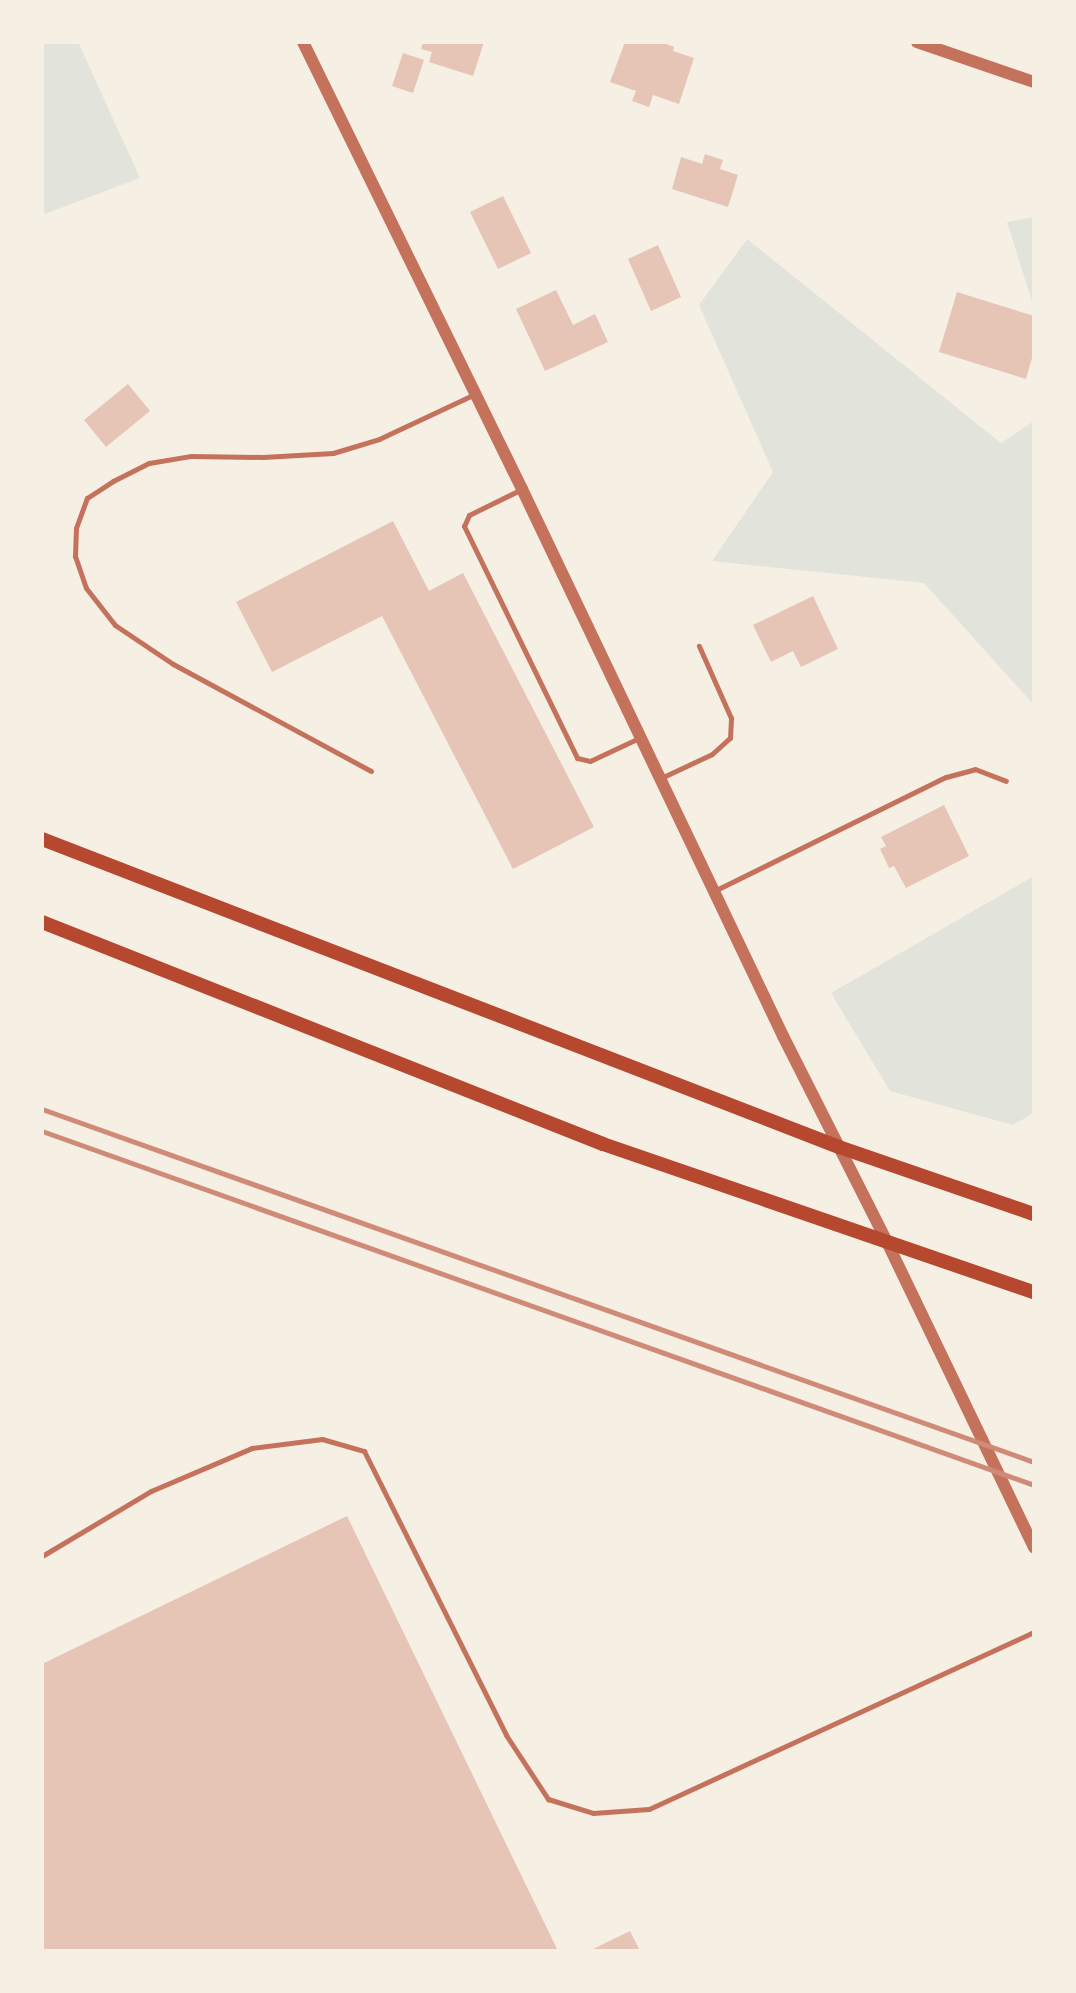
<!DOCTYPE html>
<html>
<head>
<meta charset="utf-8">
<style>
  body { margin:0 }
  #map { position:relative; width:1076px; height:1993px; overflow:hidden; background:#f6efe4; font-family:Cabin,sans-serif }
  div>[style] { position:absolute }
  .green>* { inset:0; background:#e2e4dc }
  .building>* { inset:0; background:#e6c5b7 }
  .service>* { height:5px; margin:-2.5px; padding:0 2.5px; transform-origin:2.5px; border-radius:2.5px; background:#c5725c }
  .tertiary>* { height:12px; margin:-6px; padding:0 6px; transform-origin:6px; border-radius:6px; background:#c5725c }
  .secondary>* { height:14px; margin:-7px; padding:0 7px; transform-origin:7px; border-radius:7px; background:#b5482f }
  .rail>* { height:5px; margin:-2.5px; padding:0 2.5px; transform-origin:2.5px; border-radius:2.5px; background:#cf8b77 }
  span { translate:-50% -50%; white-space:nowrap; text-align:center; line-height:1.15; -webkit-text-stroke:7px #f6efe4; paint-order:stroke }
  .frame { position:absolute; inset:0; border:44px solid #f6efe4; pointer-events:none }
</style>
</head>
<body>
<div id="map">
  <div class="green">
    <div style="clip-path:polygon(42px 42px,78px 42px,140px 178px,42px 215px)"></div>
    <div style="clip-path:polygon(1034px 217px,1034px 308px,1007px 222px)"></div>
    <div style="clip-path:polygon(747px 239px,1001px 443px,1034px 421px,1034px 705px,924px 583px,712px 561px,773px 472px,699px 305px)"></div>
    <div style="clip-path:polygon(1034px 876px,1034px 1113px,1013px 1125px,890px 1091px,831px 993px)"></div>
  </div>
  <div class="building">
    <div style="clip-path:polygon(423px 42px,484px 42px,473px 76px,429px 62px,432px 52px,421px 49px)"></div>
    <div style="clip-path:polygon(625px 42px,661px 42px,674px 47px,673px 51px,694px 58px,679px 104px,653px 95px,649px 107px,632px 101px,636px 91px,610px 82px)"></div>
    <div style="clip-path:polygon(403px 53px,424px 60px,413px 93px,392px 86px)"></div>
    <div style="clip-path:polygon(705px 154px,723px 160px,720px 169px,738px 175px,728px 207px,672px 189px,681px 157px,702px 164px)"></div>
    <div style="clip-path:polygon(503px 196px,531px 253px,498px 269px,470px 212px)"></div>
    <div style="clip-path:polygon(658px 245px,681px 297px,651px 311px,628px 259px)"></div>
    <div style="clip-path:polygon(556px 290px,573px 325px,595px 314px,608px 342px,545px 371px,516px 309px)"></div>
    <div style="clip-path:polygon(957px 292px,1034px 316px,1034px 351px,1026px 379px,939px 352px)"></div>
    <div style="clip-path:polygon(128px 384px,150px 411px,106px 447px,84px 420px)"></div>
    <div style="clip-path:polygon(393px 521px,429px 591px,463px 573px,594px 827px,513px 869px,382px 616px,272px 672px,236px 602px)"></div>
    <div style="clip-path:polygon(813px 596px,838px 649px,801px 667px,793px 651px,771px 662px,753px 625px)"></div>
    <div style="clip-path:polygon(944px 805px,969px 856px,906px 888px,894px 866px,889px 868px,880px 849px,886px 846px,881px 837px)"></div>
    <div style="clip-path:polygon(347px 1516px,558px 1951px,42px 1951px,42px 1664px)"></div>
    <div style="clip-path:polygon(630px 1931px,640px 1951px,589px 1951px)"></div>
  </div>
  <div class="service">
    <div style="left:522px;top:489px;width:59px;rotate:153.9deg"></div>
    <div style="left:469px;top:515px;width:12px;rotate:114deg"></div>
    <div style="left:464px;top:526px;width:258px;rotate:64deg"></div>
    <div style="left:577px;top:758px;width:13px;rotate:13deg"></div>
    <div style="left:590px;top:761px;width:56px;rotate:-25.2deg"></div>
    <div style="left:371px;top:771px;width:225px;rotate:-151.6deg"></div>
    <div style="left:173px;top:664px;width:70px;rotate:-146.1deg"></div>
    <div style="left:115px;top:625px;width:47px;rotate:-128.1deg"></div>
    <div style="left:86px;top:588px;width:34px;rotate:-109deg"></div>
    <div style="left:75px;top:556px;width:28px;rotate:-88deg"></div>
    <div style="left:76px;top:528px;width:32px;rotate:-70deg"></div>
    <div style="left:87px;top:498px;width:31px;rotate:-33deg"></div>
    <div style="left:113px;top:481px;width:40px;rotate:-26.6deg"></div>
    <div style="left:149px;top:463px;width:43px;rotate:-9.5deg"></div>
    <div style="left:191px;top:456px;width:72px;rotate:0.8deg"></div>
    <div style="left:263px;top:457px;width:70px;rotate:-3.3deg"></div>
    <div style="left:333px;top:453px;width:48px;rotate:-16.9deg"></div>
    <div style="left:379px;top:439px;width:106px;rotate:-25.1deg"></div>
    <div style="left:661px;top:778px;width:56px;rotate:-25.2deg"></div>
    <div style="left:712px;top:754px;width:24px;rotate:-42deg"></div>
    <div style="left:730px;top:738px;width:20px;rotate:-87deg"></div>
    <div style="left:731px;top:718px;width:79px;rotate:-114deg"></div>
    <div style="left:714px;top:891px;width:258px;rotate:-26.2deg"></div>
    <div style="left:946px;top:777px;width:30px;rotate:-15deg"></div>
    <div style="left:975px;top:769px;width:33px;rotate:21deg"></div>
    <div style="left:42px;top:1556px;width:127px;rotate:-30.8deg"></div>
    <div style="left:151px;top:1491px;width:110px;rotate:-23.1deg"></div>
    <div style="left:252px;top:1448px;width:71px;rotate:-7.3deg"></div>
    <div style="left:322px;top:1439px;width:44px;rotate:15.9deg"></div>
    <div style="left:364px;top:1451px;width:318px;rotate:63.4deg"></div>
    <div style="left:506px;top:1735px;width:77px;rotate:56.7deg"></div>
    <div style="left:548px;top:1799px;width:47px;rotate:17.3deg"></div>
    <div style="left:593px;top:1813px;width:56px;rotate:-4.1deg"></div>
    <div style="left:649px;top:1809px;width:424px;rotate:-24.7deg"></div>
  </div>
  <div class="tertiary">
    <div style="left:303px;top:42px;width:498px;rotate:63.9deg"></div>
    <div style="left:522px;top:489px;width:606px;rotate:64.49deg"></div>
    <div style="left:783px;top:1036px;width:231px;rotate:63.2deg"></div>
    <div style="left:887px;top:1242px;width:339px;rotate:64.3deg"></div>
    <div style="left:917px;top:42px;width:124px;rotate:18.9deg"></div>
  </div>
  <div class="secondary">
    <div style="left:42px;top:839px;width:854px;rotate:21.13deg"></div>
    <div style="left:839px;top:1147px;width:206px;rotate:19deg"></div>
    <div style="left:42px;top:922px;width:603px;rotate:21.59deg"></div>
    <div style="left:603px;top:1144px;width:456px;rotate:19deg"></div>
  </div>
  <div class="rail">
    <div style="left:42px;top:1109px;width:1053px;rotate:19.59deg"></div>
    <div style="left:42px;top:1131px;width:1053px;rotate:19.64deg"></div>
  </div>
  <div class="frame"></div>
</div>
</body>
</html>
